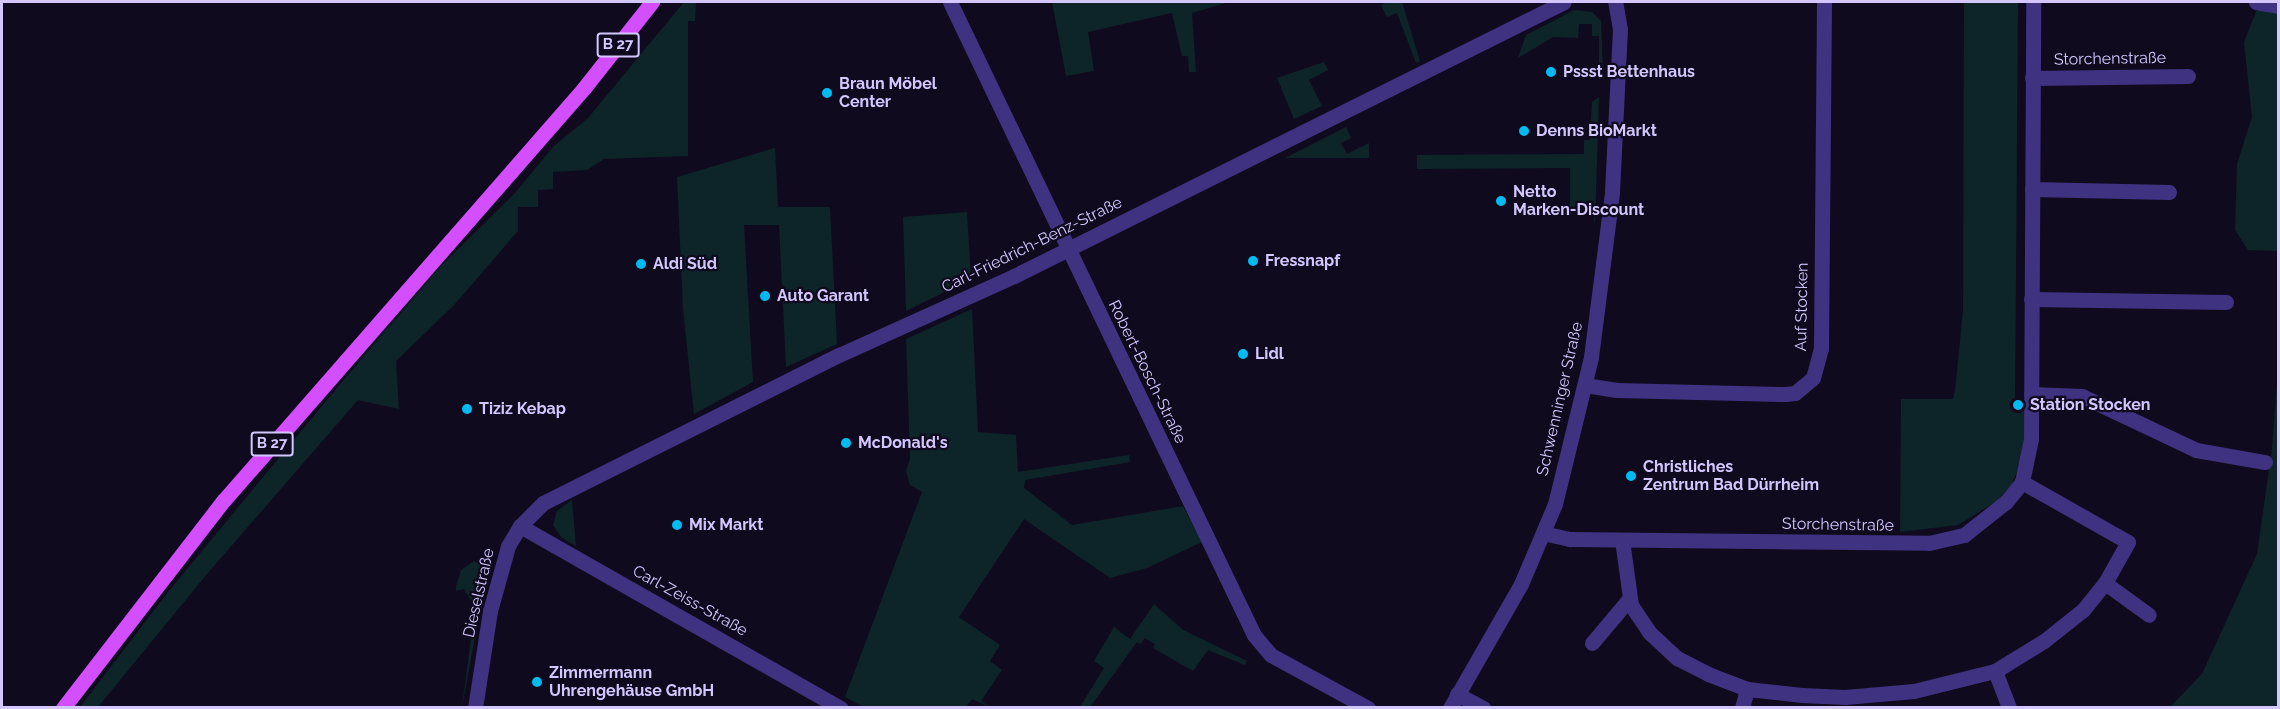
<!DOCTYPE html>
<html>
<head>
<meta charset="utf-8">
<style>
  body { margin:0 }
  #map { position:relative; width:2280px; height:709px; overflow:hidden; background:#100a1e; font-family:Raleway,sans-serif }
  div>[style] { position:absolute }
  .green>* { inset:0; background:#0d2528 }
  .minor>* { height:15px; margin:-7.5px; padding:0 7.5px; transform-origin:7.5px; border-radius:7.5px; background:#3f3280 }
  .major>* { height:15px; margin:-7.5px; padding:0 7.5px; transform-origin:7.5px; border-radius:7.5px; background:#d34eff }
  .dots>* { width:16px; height:16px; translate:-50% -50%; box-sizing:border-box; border:3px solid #100a1e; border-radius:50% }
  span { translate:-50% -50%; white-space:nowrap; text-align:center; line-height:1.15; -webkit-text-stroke:4.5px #100a1e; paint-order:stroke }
  .shield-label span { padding:2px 4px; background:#100a1e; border:2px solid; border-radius:4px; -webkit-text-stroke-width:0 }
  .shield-label { font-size:15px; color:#d4c7ff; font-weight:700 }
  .street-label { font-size:16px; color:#d4c7ff }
  .poi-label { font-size:16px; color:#d4c7ff; font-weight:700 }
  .left { translate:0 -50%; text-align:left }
  .frame { position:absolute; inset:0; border:3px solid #d4c7ff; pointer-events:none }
</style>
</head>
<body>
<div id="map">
  <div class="green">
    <div style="clip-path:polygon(684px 2px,715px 2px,696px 3px,695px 21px,688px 21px,688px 156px,604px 159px,587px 170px,553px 172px,553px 189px,538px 190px,538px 207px,518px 207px,518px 231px,454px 305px,396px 361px,399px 409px,358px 400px,207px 574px,98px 707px,80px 707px,168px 592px,346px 377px,442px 265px,514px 194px,554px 146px,588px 118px)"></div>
    <div style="clip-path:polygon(1052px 2px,1229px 2px,1192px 13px,1196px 72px,1189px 72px,1188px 56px,1182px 56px,1172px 13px,1088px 32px,1094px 71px,1066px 76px)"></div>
    <div style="clip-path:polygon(1387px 2px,1402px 2px,1420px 61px,1416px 63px,1397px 13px,1387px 17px,1381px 5px)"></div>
    <div style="clip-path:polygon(1964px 2px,2018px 2px,2015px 410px,2024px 411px,2025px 453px,2012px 484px,1997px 501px,1958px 525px,1900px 532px,1901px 399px,1953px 399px,1955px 391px,1963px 310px)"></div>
    <div style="clip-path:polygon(2258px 7px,2278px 10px,2278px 251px,2248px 250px,2235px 230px,2237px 164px,2252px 117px,2244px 42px)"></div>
    <div style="clip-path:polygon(1574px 10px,1592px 12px,1601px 21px,1603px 72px,1594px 67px,1599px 64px,1599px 36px,1592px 36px,1592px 24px,1579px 24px,1578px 38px,1553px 37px,1518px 58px,1526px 35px)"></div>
    <div style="clip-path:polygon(1324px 62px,1328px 70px,1309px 80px,1322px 106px,1294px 119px,1277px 78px)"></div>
    <div style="clip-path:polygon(1599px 97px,1595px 225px,1593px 209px,1570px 209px,1570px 168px,1417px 169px,1417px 155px,1584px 154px,1584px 140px,1590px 140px,1592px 102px)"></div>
    <div style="clip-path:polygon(1346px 127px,1351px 138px,1341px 143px,1347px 154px,1369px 143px,1369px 158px,1285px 158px)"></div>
    <div style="clip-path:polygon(775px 148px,778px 207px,830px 207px,837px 344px,786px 367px,779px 225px,744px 225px,753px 382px,694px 414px,683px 309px,677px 177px)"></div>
    <div style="clip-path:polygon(967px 212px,971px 279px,906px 311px,903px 217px)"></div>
    <div style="clip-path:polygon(972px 309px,978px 432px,1016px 435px,1018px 472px,1129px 455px,1130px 462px,1025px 480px,1024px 488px,1072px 525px,1183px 506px,1202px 542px,1147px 568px,1110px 578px,1024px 519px,959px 617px,1000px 645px,990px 661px,1002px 670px,981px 701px,990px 707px,972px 699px,966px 707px,864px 707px,845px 697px,922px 492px,910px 485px,906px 471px,910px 459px,906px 339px)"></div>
    <div style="clip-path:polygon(2278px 370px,2278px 707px,2169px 708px,2202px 674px,2257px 554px,2272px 448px)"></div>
    <div style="clip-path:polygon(572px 500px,576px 546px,562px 538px,553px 525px,557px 511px)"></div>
    <div style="clip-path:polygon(474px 561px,483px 566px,485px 583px,462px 707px,475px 607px,464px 589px,456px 591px,456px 586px,461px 570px)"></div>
    <div style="clip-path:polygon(1154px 604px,1183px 630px,1247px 661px,1245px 665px,1208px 650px,1193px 671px,1153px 648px,1155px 644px,1145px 638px,1140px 644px,1137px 642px,1090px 707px,1080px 707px,1104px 668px,1094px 661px,1114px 627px,1130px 639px)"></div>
  </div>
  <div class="minor">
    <div style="left:950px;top:2px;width:702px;rotate:64.35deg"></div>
    <div style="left:1254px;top:635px;width:26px;rotate:50deg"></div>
    <div style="left:1271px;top:655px;width:111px;rotate:28.7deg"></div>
    <div style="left:2256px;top:2px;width:22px;rotate:10deg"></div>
    <div style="left:2032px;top:78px;width:156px;rotate:-0.7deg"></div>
    <div style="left:2032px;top:189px;width:137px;rotate:1.3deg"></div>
    <div style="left:2031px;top:299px;width:195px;rotate:0.9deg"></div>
    <div style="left:1585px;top:385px;width:32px;rotate:9deg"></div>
    <div style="left:1617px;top:390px;width:168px;rotate:1.4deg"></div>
    <div style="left:1785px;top:394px;width:10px;rotate:-6deg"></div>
    <div style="left:1795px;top:393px;width:23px;rotate:-40deg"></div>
    <div style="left:1813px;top:378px;width:30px;rotate:-75deg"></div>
    <div style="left:1821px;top:349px;width:347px;rotate:-89.5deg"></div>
    <div style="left:2031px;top:394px;width:51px;rotate:2.2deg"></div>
    <div style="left:2082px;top:396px;width:126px;rotate:25.3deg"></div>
    <div style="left:2196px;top:450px;width:70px;rotate:9.9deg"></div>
    <div style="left:520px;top:526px;width:369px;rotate:29.6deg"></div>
    <div style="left:1543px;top:533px;width:28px;rotate:13deg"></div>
    <div style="left:1570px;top:539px;width:359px;rotate:0.6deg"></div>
    <div style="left:1929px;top:543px;width:36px;rotate:-13deg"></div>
    <div style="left:1964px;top:535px;width:53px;rotate:-38.2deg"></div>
    <div style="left:2006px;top:502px;width:26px;rotate:-51deg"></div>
    <div style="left:2022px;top:482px;width:44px;rotate:-78.2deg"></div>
    <div style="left:2031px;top:439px;width:437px;rotate:-89.7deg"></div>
    <div style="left:1622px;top:540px;width:66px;rotate:82.1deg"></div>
    <div style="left:1631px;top:605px;width:34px;rotate:56deg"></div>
    <div style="left:1650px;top:633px;width:37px;rotate:43deg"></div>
    <div style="left:1677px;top:658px;width:35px;rotate:27deg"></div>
    <div style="left:1708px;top:674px;width:42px;rotate:21deg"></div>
    <div style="left:1747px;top:689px;width:55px;rotate:6.2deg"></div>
    <div style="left:1802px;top:695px;width:43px;rotate:2.7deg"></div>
    <div style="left:1845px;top:697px;width:69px;rotate:-5deg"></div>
    <div style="left:1914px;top:691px;width:83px;rotate:-13.9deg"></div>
    <div style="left:1995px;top:671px;width:57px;rotate:-31.5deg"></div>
    <div style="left:2044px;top:641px;width:50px;rotate:-38.5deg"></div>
    <div style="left:2083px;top:610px;width:35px;rotate:-51deg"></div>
    <div style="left:2105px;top:583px;width:47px;rotate:-60.7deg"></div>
    <div style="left:2128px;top:542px;width:122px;rotate:-150.5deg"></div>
    <div style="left:2105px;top:583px;width:54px;rotate:36deg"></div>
    <div style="left:1592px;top:643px;width:57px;rotate:-49.9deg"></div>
    <div style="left:1995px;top:671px;width:40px;rotate:69deg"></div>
    <div style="left:1457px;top:694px;width:30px;rotate:28deg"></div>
    <div style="left:475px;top:708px;width:98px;rotate:-81.2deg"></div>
    <div style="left:490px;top:611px;width:67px;rotate:-74.5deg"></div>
    <div style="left:508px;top:546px;width:23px;rotate:-59deg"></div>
    <div style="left:520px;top:526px;width:33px;rotate:-45deg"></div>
    <div style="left:543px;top:503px;width:331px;rotate:-26.6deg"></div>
    <div style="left:839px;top:355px;width:192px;rotate:-24.3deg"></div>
    <div style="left:1014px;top:276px;width:614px;rotate:-26.48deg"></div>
    <div style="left:1450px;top:708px;width:143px;rotate:-60.2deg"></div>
    <div style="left:1521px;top:584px;width:87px;rotate:-67deg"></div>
    <div style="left:1555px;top:504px;width:151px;rotate:-76.2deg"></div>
    <div style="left:1591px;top:357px;width:166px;rotate:-82.7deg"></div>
    <div style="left:1612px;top:192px;width:163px;rotate:-87.2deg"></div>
    <div style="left:1620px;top:29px;width:27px;rotate:-100deg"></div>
    <div style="left:1742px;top:708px;width:20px;rotate:-75deg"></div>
  </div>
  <div class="major">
    <div style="left:63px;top:708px;width:263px;rotate:-52.3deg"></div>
    <div style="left:224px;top:500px;width:547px;rotate:-48.85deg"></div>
    <div style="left:584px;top:88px;width:110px;rotate:-51.7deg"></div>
  </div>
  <div class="dots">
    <div style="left:1551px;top:72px;background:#00bbf2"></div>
    <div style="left:827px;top:93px;background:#00bbf2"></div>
    <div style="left:1524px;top:131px;background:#00bbf2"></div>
    <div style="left:1501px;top:201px;background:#00bbf2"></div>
    <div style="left:1253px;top:261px;background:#00bbf2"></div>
    <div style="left:641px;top:264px;background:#00bbf2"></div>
    <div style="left:765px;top:296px;background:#00bbf2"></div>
    <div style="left:1243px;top:354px;background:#00bbf2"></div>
    <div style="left:2018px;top:405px;background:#00bbf2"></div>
    <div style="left:467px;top:409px;background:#00bbf2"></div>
    <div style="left:846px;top:443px;background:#00bbf2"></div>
    <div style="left:1631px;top:476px;background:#00bbf2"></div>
    <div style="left:677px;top:525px;background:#00bbf2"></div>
    <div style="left:537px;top:682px;background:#00bbf2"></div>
  </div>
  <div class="shield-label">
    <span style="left:618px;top:45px">B 27</span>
    <span style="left:272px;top:444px">B 27</span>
  </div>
  <div class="street-label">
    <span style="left:2110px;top:59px;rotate:-1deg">Storchenstraße</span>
    <span style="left:1032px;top:245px;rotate:-26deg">Carl-Friedrich-Benz-Straße</span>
    <span style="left:1802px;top:307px;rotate:-89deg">Auf Stocken</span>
    <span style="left:1147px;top:372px;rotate:64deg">Robert-Bosch-Straße</span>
    <span style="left:1560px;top:399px;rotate:-77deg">Schwenninger Straße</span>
    <span style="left:1838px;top:525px;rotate:1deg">Storchenstraße</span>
    <span style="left:479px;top:593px;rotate:-77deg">Dieselstraße</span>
    <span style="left:690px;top:601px;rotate:29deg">Carl-Zeiss-Straße</span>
  </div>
  <div class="poi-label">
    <span class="left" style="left:1563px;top:72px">Pssst Bettenhaus</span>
    <span class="left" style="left:839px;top:93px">Braun Möbel<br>Center</span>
    <span class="left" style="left:1536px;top:131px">Denns BioMarkt</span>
    <span class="left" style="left:1513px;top:201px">Netto<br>Marken-Discount</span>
    <span class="left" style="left:1265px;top:261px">Fressnapf</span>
    <span class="left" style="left:653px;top:264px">Aldi Süd</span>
    <span class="left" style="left:777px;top:296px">Auto Garant</span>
    <span class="left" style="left:1255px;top:354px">Lidl</span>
    <span class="left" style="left:2030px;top:405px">Station Stocken</span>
    <span class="left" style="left:479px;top:409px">Tiziz Kebap</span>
    <span class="left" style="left:858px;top:443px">McDonald's</span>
    <span class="left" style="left:1643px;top:476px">Christliches<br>Zentrum Bad Dürrheim</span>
    <span class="left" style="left:689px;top:525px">Mix Markt</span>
    <span class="left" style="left:549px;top:682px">Zimmermann<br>Uhrengehäuse GmbH</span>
  </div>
  <div class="frame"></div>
</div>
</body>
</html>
